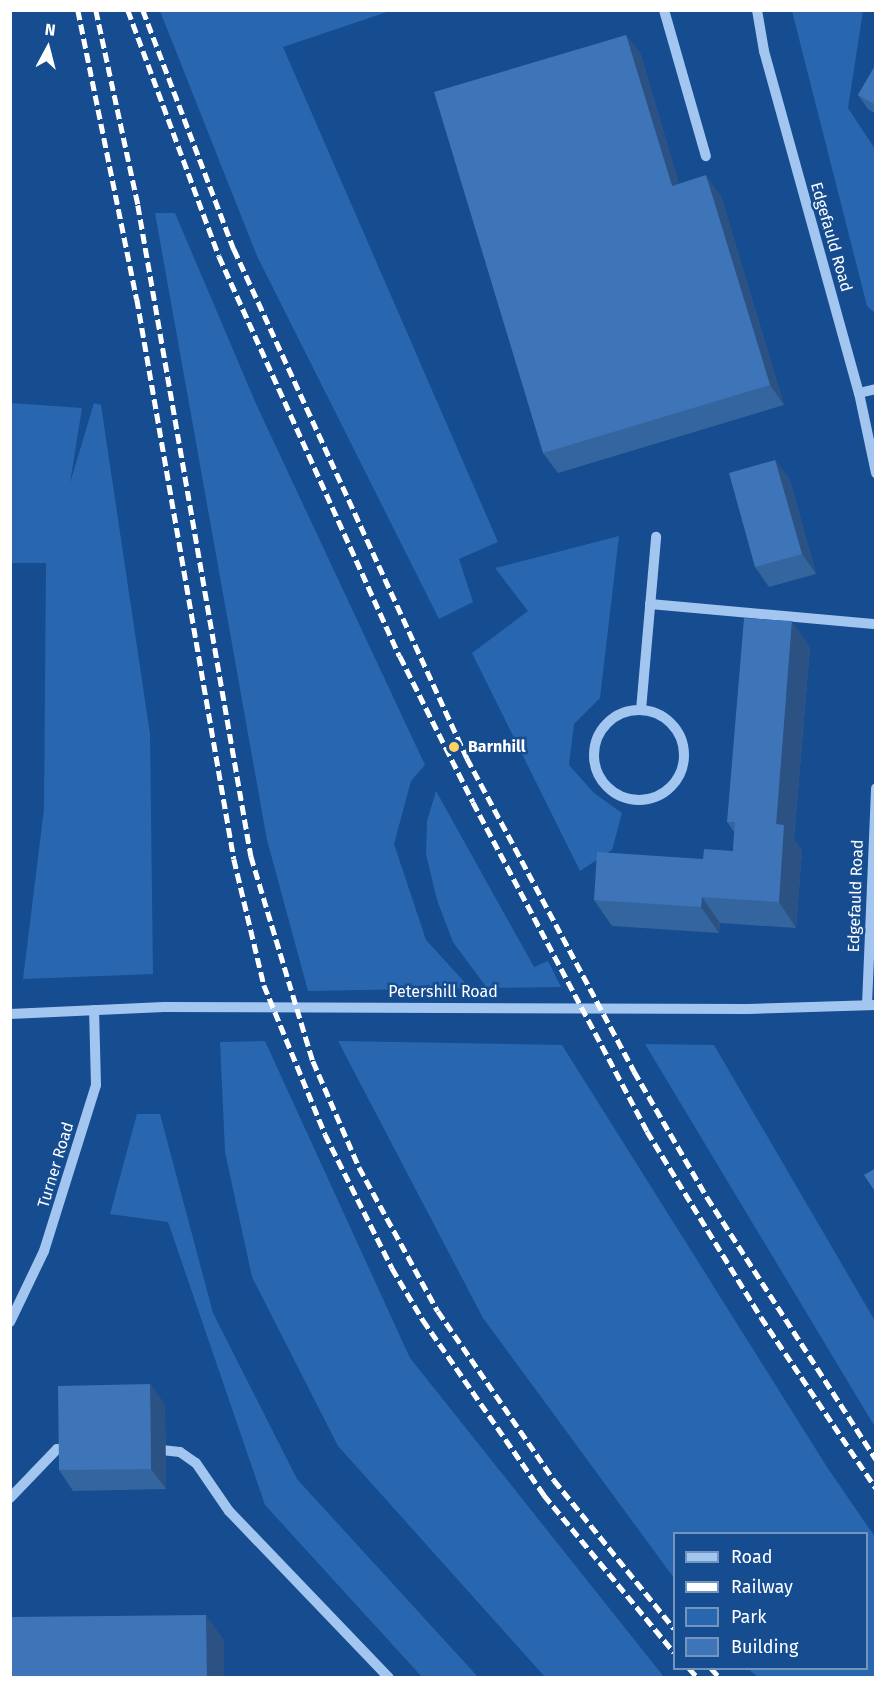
<!DOCTYPE html>
<html>
<head>
<meta charset="utf-8">
<style>
  body { margin:0 }
  #map { position:relative; width:886px; height:1688px; overflow:hidden; background:#164c90; font-family:"Fira Sans",sans-serif }
  div>[style] { position:absolute }
  .green>* { inset:0; background:#2866af }
  .minor>* { height:10px; margin:-5px; padding:0 5px; transform-origin:5px; border-radius:5px; background:#a3c6f0 }
  .minor>.ring { margin:-5px; padding:0; box-sizing:content-box; background:none; border:10px solid #a3c6f0; border-radius:50% }
  .rail>* { height:4.5px; margin-top:-2.25px; transform-origin:0; background:repeating-linear-gradient(90deg,#fff 0 10px,transparent 0 14.5px) }
  .wall>* { inset:0; background:#35659f }
  .shaded-wall>* { inset:0; background:#2b5282 }
  .building>* { inset:0; background:#3e75b9 }
  .dots>* { width:16px; height:16px; translate:-50% -50%; box-sizing:border-box; border:3px solid #164c90; border-radius:50% }
  span { translate:-50% -50%; white-space:nowrap; text-align:center; line-height:1.15; -webkit-text-stroke:5px #164c90; paint-order:stroke }
  .street-label { font-size:16px; color:#fff }
  .poi-label { font-size:16px; color:#fff; font-weight:700 }
  .left { translate:0 -50%; text-align:left }
  .frame { position:absolute; inset:0; border:12px solid #fff; pointer-events:none }
  .legend { position:absolute; left:673px; top:1532px; width:195px; height:138px; box-sizing:border-box; background:#164c90; border:2px solid #7394bc; margin:0; padding:8px 10px; list-style:none; font-size:18px; color:#fff }
  .legend li { display:flex; align-items:center; gap:12px; height:30px }
  .legend b { width:30px; border:2px solid #7394bc }
  .north { position:absolute; left:18px; top:18px; width:60px; height:60px; -webkit-text-stroke:4px #164c90; paint-order:stroke; rotate:7deg; font-size:16px; font-weight:700; line-height:24px; text-align:center; color:#fff }
  .north::after { content:''; display:block; margin:auto; width:21px; height:27px; background:#fff; clip-path:polygon(50% 0,100% 100%,50% 72%,0 100%) }
</style>
</head>
<body>
<div id="map">
  <div class="green">
    <div style="clip-path:polygon(160px 11px,390px 11px,283px 47px,498px 542px,459px 559px,473px 602px,439px 619px,257px 256px)"></div>
    <div style="clip-path:polygon(792px 11px,863px 11px,848px 108px,875px 149px,875px 313px,867px 306px)"></div>
    <div style="clip-path:polygon(155px 213px,175px 213px,257px 406px,425px 765px,411px 781px,394px 844px,426px 940px,470px 988px,308px 991px,267px 840px)"></div>
    <div style="clip-path:polygon(11px 403px,82px 408px,70px 483px,94px 403px,101px 405px,150px 734px,153px 974px,23px 979px,44px 809px,46px 563px,11px 563px)"></div>
    <div style="clip-path:polygon(619px 536px,600px 698px,574px 724px,569px 765px,594px 793px,622px 813px,612px 850px,580px 871px,472px 653px,528px 611px,495px 568px)"></div>
    <div style="clip-path:polygon(436px 791px,534px 967px,548px 961px,561px 987px,487px 988px,453px 942px,437px 900px,426px 854px,427px 821px)"></div>
    <div style="clip-path:polygon(265px 1041px,410px 1358px,664px 1677px,545px 1677px,338px 1446px,252px 1277px,225px 1152px,220px 1042px)"></div>
    <div style="clip-path:polygon(338px 1041px,562px 1045px,827px 1467px,875px 1537px,875px 1677px,758px 1677px,748px 1669px,866px 1668px,866px 1534px,674px 1534px,674px 1578px,483px 1318px)"></div>
    <div style="clip-path:polygon(645px 1044px,714px 1045px,875px 1321px,875px 1427px)"></div>
    <div style="clip-path:polygon(137px 1114px,160px 1114px,213px 1313px,297px 1479px,478px 1677px,422px 1677px,265px 1505px,168px 1222px,110px 1214px)"></div>
  </div>
  <div class="minor">
    <div style="left:664px;top:10px;width:152px;rotate:74deg"></div>
    <div style="left:757px;top:10px;width:42px;rotate:80.3deg"></div>
    <div style="left:764px;top:51px;width:355px;rotate:74.5deg"></div>
    <div style="left:859px;top:393px;width:82px;rotate:78deg"></div>
    <div style="left:859px;top:393px;width:17px;rotate:-13deg"></div>
    <div style="left:650px;top:604px;width:227px;rotate:5.1deg"></div>
    <div style="left:641px;top:710px;width:174px;rotate:-85deg"></div>
    <div class="ring" style="left:594px;top:710px;width:80px;height:80px"></div>
    <div style="left:867px;top:1005px;width:217px;rotate:-87.6deg"></div>
    <div style="left:10px;top:1014px;width:154px;rotate:-2.6deg"></div>
    <div style="left:164px;top:1007px;width:584px;rotate:0.2deg"></div>
    <div style="left:748px;top:1009px;width:128px;rotate:-1.8deg"></div>
    <div style="left:10px;top:1322px;width:79px;rotate:-64.4deg"></div>
    <div style="left:44px;top:1251px;width:174px;rotate:-72.6deg"></div>
    <div style="left:96px;top:1085px;width:75px;rotate:-91.5deg"></div>
    <div style="left:152px;top:1449px;width:28px;rotate:6deg"></div>
    <div style="left:180px;top:1452px;width:19px;rotate:35deg"></div>
    <div style="left:196px;top:1463px;width:58px;rotate:55.5deg"></div>
    <div style="left:229px;top:1511px;width:231px;rotate:46.2deg"></div>
    <div style="left:10px;top:1498px;width:68px;rotate:-46.2deg"></div>
    <div style="left:57px;top:1449px;width:13px;rotate:-4deg"></div>
  </div>
  <div class="rail">
    <div style="left:78px;top:10px;width:295px;rotate:78.5deg"></div>
    <div style="left:137px;top:299px;width:568px;rotate:80.17deg"></div>
    <div style="left:234px;top:859px;width:130px;rotate:76.6deg"></div>
    <div style="left:264px;top:985px;width:161px;rotate:67.7deg"></div>
    <div style="left:325px;top:1134px;width:150px;rotate:63.4deg"></div>
    <div style="left:392px;top:1268px;width:61px;rotate:59.2deg"></div>
    <div style="left:423px;top:1320px;width:213px;rotate:55.3deg"></div>
    <div style="left:544px;top:1495px;width:204px;rotate:50.4deg"></div>
    <div style="left:96px;top:10px;width:199px;rotate:77.8deg"></div>
    <div style="left:138px;top:205px;width:661px;rotate:80.15deg"></div>
    <div style="left:251px;top:856px;width:214px;rotate:73.2deg"></div>
    <div style="left:313px;top:1061px;width:116px;rotate:66.5deg"></div>
    <div style="left:359px;top:1167px;width:164px;rotate:61.3deg"></div>
    <div style="left:438px;top:1311px;width:205px;rotate:55.5deg"></div>
    <div style="left:554px;top:1480px;width:191px;rotate:51deg"></div>
    <div style="left:128px;top:10px;width:262px;rotate:69.7deg"></div>
    <div style="left:219px;top:256px;width:439px;rotate:65.7deg"></div>
    <div style="left:400px;top:656px;width:163px;rotate:63.4deg"></div>
    <div style="left:473px;top:802px;width:372px;rotate:62.1deg"></div>
    <div style="left:647px;top:1131px;width:218px;rotate:58.5deg"></div>
    <div style="left:761px;top:1317px;width:206px;rotate:56.1deg"></div>
    <div style="left:143px;top:10px;width:256px;rotate:69.2deg"></div>
    <div style="left:234px;top:249px;width:560px;rotate:65.4deg"></div>
    <div style="left:467px;top:758px;width:355px;rotate:61.9deg"></div>
    <div style="left:634px;top:1071px;width:146px;rotate:59.9deg"></div>
    <div style="left:707px;top:1197px;width:312px;rotate:57.2deg"></div>
    <div style="left:689px;top:1668px;width:13px;rotate:48deg"></div>
    <div style="left:711px;top:1668px;width:13px;rotate:48deg"></div>
  </div>
  <div class="wall">
    <div style="clip-path:polygon(626px 35px,641px 55px,679px 184px,721px 196px,784px 405px,558px 473px,543px 453px)"></div>
    <div style="clip-path:polygon(876px 64px,876px 114px,868px 109px,858px 95px)"></div>
    <div style="clip-path:polygon(775px 460px,790px 480px,816px 574px,769px 587px,755px 567px)"></div>
    <div style="clip-path:polygon(810px 647px,794px 840px,802px 850px,796px 928px,720px 923px,719px 933px,612px 926px,594px 900px,703px 859px,733px 851px,734px 832px,727px 822px)"></div>
    <div style="clip-path:polygon(150px 1384px,165px 1405px,166px 1489px,73px 1491px,59px 1470px)"></div>
  </div>
  <div class="shaded-wall">
    <div style="clip-path:polygon(626px 35px,641px 55px,686px 206px,672px 186px)"></div>
    <div style="clip-path:polygon(706px 175px,721px 196px,784px 405px,770px 385px)"></div>
    <div style="clip-path:polygon(775px 460px,790px 480px,816px 574px,802px 554px)"></div>
    <div style="clip-path:polygon(792px 621px,810px 647px,794px 840px,802px 850px,796px 928px,779px 902px,776px 824px)"></div>
    <div style="clip-path:polygon(702px 897px,720px 923px,719px 933px,701px 907px)"></div>
    <div style="clip-path:polygon(150px 1384px,165px 1405px,166px 1489px,151px 1469px)"></div>
    <div style="clip-path:polygon(206px 1615px,224px 1640px,224px 1677px,207px 1677px)"></div>
  </div>
  <div class="building">
    <div style="clip-path:polygon(626px 35px,672px 186px,706px 175px,770px 385px,543px 453px,434px 92px)"></div>
    <div style="clip-path:polygon(876px 64px,876px 105px,858px 95px)"></div>
    <div style="clip-path:polygon(775px 460px,802px 554px,755px 567px,729px 473px)"></div>
    <div style="clip-path:polygon(744px 618px,792px 621px,776px 824px,784px 825px,779px 902px,702px 897px,701px 907px,594px 900px,597px 852px,703px 859px,704px 849px,733px 851px,735px 822px,727px 822px)"></div>
    <div style="clip-path:polygon(876px 1168px,876px 1193px,864px 1175px)"></div>
    <div style="clip-path:polygon(150px 1384px,151px 1469px,59px 1470px,58px 1386px)"></div>
    <div style="clip-path:polygon(206px 1615px,207px 1677px,10px 1677px,10px 1617px)"></div>
  </div>
  <div class="dots">
    <div style="left:454px;top:747px;background:#ffd162"></div>
  </div>
  <div class="street-label">
    <span style="left:831px;top:237px;rotate:74deg">Edgefauld Road</span>
    <span style="left:856px;top:896px;rotate:-88deg">Edgefauld Road</span>
    <span style="left:443px;top:992px">Petershill Road</span>
    <span style="left:56px;top:1165px;rotate:-73deg">Turner Road</span>
  </div>
  <div class="poi-label">
    <span class="left" style="left:468px;top:747px">Barnhill</span>
  </div>
  <div class="frame"></div>
  <ul class="legend">
  <li><b style="height:8px;background:#a3c6f0"></b>Road</li>
  <li><b style="height:8px;background:#fff"></b>Railway</li>
  <li><b style="height:16px;background:#2866af"></b>Park</li>
  <li><b style="height:16px;background:#3e75b9"></b>Building</li>
  </ul>
  <div class="north">N</div>
</div>
</body>
</html>
